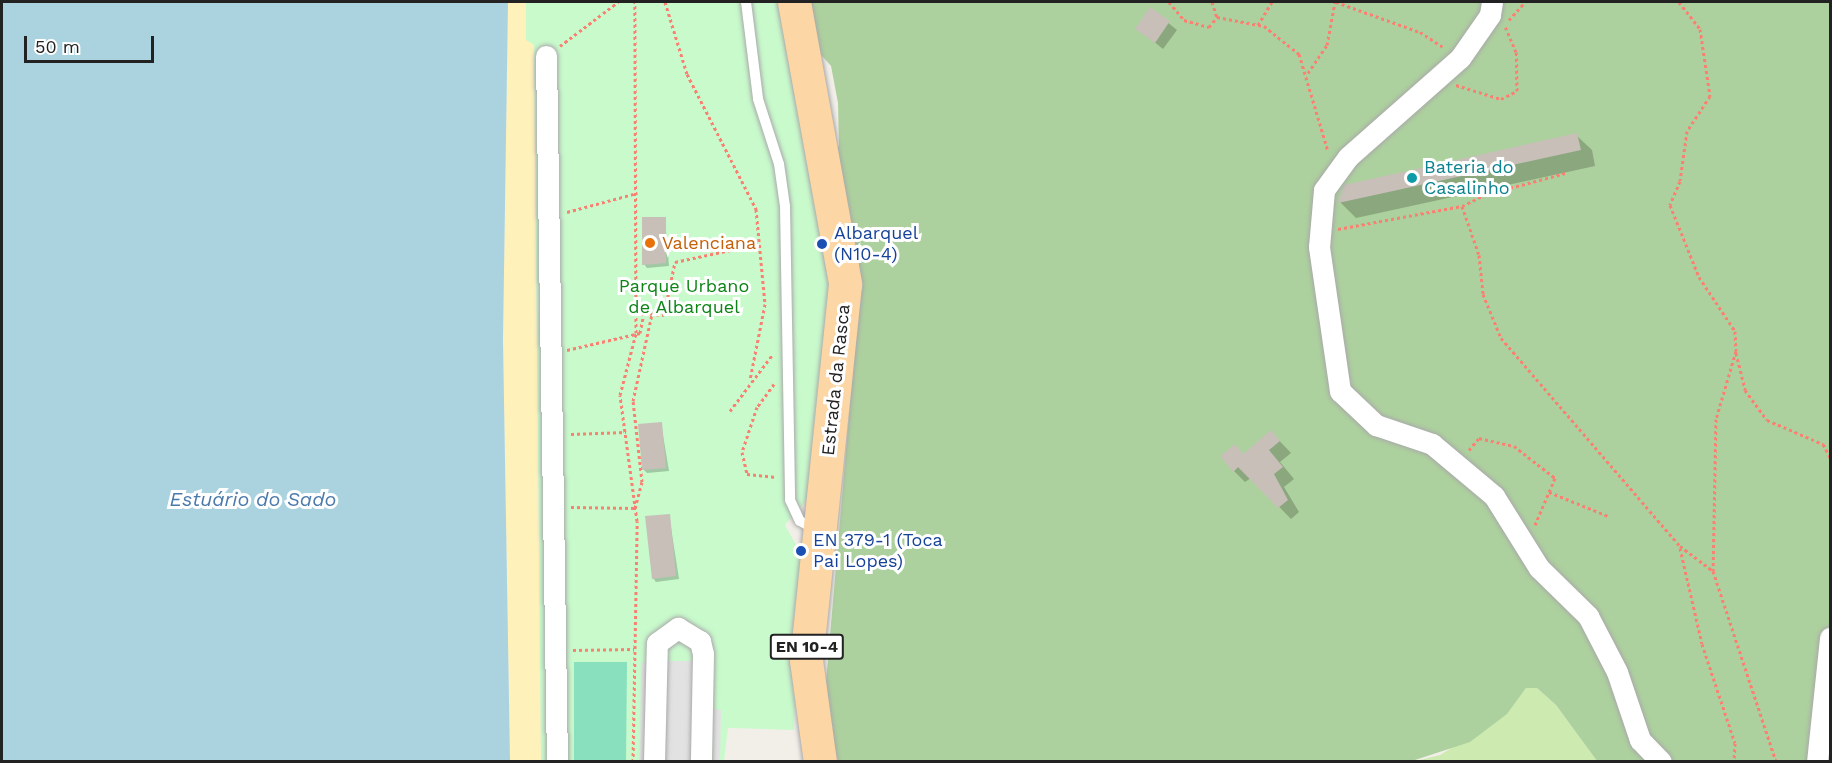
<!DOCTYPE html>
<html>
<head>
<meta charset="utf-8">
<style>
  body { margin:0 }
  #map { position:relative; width:1832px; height:763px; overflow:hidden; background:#f2efe9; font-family:"Work Sans",sans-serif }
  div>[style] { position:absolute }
  .grass>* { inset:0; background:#cdebb0 }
  .forest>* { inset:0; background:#add19e }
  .sand>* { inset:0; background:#fff1ba }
  .park>* { inset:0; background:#c8facc }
  .pitch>* { inset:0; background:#88e0be }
  .parking>* { inset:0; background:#e2e2e2 }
  .water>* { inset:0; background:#aad3df }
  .shadow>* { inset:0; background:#0003 }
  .building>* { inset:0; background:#c7bfb8 }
  .path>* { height:3px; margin-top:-1.5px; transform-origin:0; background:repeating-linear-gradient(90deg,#fa8072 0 3px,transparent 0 6px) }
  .roads { filter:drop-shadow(0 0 2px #a9a9a9) drop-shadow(0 0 2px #a9a9a9) }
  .lane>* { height:10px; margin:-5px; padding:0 5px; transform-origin:5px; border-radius:5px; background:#fff }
  .street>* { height:21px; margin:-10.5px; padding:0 10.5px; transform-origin:10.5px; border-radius:10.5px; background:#fff }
  .primary>* { height:33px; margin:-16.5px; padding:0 16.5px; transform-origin:16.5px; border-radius:16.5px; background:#fcd6a4 }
  .dots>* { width:16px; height:16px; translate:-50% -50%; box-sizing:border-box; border:3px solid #fff; border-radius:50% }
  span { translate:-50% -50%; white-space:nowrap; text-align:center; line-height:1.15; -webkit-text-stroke:6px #fff; paint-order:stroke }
  .shield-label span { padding:2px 4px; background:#fff; border:2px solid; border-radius:4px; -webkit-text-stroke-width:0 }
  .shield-label { font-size:16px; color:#222; font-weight:700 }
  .culture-label { font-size:18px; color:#0d838f }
  .left { translate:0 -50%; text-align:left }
  .transit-label { font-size:18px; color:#164399 }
  .food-label { font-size:18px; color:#c56008 }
  .park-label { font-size:18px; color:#0c8416 }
  .street-label { font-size:18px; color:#222 }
  .water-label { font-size:20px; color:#4a7aab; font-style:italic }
  .frame { position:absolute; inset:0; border:3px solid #222; pointer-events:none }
  .scale { position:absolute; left:24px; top:36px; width:130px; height:27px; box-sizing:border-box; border:3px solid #222; border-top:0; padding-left:8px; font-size:18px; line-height:21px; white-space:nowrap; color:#222; -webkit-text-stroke:4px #fff; paint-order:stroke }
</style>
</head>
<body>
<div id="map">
  <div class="grass">
    <div style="clip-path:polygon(1526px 688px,1537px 688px,1556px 705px,1597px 761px,1412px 762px,1440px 755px,1506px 714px)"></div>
  </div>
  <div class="forest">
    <div style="clip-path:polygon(808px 2px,1830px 2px,1830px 761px,1597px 761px,1556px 705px,1537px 688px,1526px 688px,1507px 714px,1470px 742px,1412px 761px,838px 761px,824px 705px,857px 324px,833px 148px,839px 146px,838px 103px,831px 66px,815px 48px)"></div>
  </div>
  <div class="sand">
    <div style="clip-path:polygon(508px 2px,526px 2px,526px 37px,534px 44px,541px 762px,510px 761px,503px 340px)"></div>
  </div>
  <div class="park">
    <div style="clip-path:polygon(526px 2px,784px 2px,832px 260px,810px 497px,785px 525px,801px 554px,794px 730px,728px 728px,724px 761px,541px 761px,534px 45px,526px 40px)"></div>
  </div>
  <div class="pitch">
    <div style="clip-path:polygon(574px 662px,627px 662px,626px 761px,574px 761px)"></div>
  </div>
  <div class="parking">
    <div style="clip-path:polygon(653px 661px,652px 761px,640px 762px,641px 663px)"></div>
    <div style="clip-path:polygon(662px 661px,694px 661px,694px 761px,661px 762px)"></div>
    <div style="clip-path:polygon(714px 709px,721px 710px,720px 761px,713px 761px)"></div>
  </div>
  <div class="water">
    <div style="clip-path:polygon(2px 2px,508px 2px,503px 340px,510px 761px,2px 761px)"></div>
  </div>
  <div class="shadow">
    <div style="clip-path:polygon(1151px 9px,1177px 30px,1163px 49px,1137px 28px)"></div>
    <div style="clip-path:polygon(1576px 135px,1592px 150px,1595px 166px,1356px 218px,1340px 202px,1345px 186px)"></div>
    <div style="clip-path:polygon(665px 219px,669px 266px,647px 268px,644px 264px)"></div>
    <div style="clip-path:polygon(661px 423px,669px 471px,647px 473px,644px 470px)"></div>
    <div style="clip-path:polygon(1271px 432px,1291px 453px,1280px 462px,1294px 479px,1284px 487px,1299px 512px,1291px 519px,1251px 478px,1245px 482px,1234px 471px)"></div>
    <div style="clip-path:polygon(669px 515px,679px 579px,656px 582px,653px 578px)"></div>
  </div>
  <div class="building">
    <div style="clip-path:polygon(1150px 7px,1170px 21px,1155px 43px,1135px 29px)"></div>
    <div style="clip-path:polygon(1577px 133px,1581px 150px,1338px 203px,1344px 185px)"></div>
    <div style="clip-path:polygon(642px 217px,666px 217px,666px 263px,642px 265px)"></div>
    <div style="clip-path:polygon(662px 422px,666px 468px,642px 470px,638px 424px)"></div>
    <div style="clip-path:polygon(1271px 430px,1280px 441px,1269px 450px,1283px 467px,1274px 474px,1288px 500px,1278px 508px,1238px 467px,1233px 472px,1220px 456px,1235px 444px,1243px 454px)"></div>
    <div style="clip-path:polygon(670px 514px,676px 576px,652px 579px,645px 516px)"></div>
  </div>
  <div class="path">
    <div style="left:665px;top:2px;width:75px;rotate:73deg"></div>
    <div style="left:687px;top:74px;width:152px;rotate:62.9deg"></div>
    <div style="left:756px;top:209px;width:95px;rotate:84.6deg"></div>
    <div style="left:765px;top:304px;width:77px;rotate:101.2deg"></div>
    <div style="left:1169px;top:2px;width:23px;rotate:50deg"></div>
    <div style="left:1184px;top:20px;width:26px;rotate:16deg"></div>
    <div style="left:1209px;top:27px;width:13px;rotate:-51deg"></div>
    <div style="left:1212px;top:2px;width:16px;rotate:72deg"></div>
    <div style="left:1217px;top:17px;width:48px;rotate:10.8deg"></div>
    <div style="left:1264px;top:26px;width:45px;rotate:38.7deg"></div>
    <div style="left:1299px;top:54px;width:101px;rotate:73.4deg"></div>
    <div style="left:1336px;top:2px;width:89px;rotate:19.7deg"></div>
    <div style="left:1420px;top:32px;width:27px;rotate:33deg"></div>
    <div style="left:1679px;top:2px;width:34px;rotate:52deg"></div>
    <div style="left:1700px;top:29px;width:68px;rotate:81.5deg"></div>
    <div style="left:1710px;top:96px;width:42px;rotate:123.3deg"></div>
    <div style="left:1687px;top:131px;width:50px;rotate:98deg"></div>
    <div style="left:1680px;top:181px;width:26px;rotate:113deg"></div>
    <div style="left:1670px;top:205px;width:78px;rotate:68.1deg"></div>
    <div style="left:1699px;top:277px;width:65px;rotate:56.3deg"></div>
    <div style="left:1735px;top:331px;width:20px;rotate:87deg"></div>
    <div style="left:1736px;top:351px;width:71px;rotate:106.4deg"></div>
    <div style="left:1716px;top:419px;width:152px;rotate:91.1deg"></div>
    <div style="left:1509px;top:20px;width:24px;rotate:-48deg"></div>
    <div style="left:1258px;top:25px;width:27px;rotate:-59deg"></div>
    <div style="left:560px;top:46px;width:73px;rotate:-37.2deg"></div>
    <div style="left:1308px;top:73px;width:34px;rotate:-56deg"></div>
    <div style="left:1327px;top:45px;width:44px;rotate:-79.5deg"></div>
    <div style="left:1456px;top:85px;width:47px;rotate:17.3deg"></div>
    <div style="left:1501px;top:99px;width:18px;rotate:-27deg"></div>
    <div style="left:1517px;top:91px;width:39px;rotate:-91deg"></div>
    <div style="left:1516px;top:52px;width:28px;rotate:-113deg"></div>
    <div style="left:1462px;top:206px;width:52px;rotate:70.9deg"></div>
    <div style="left:1479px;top:255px;width:39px;rotate:84deg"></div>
    <div style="left:1483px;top:294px;width:48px;rotate:67.8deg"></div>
    <div style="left:1501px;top:338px;width:274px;rotate:49.3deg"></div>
    <div style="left:1680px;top:546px;width:41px;rotate:37.1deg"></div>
    <div style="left:1713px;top:571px;width:201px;rotate:71.7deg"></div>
    <div style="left:567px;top:212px;width:73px;rotate:-15.2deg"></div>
    <div style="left:1338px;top:229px;width:126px;rotate:-10.5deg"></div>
    <div style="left:1462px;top:206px;width:28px;rotate:-26deg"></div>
    <div style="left:1487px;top:194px;width:82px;rotate:-14.9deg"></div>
    <div style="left:567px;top:350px;width:75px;rotate:-13.1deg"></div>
    <div style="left:640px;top:333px;width:20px;rotate:-79deg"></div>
    <div style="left:644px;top:313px;width:20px;rotate:6deg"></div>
    <div style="left:664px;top:315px;width:54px;rotate:-78.3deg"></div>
    <div style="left:675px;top:262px;width:85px;rotate:-12.2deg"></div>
    <div style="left:1736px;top:353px;width:38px;rotate:76deg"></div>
    <div style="left:1745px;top:390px;width:37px;rotate:54deg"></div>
    <div style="left:1767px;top:420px;width:61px;rotate:23.2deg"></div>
    <div style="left:1823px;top:444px;width:15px;rotate:62deg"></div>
    <div style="left:774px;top:384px;width:29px;rotate:126deg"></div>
    <div style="left:757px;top:407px;width:47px;rotate:108.4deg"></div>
    <div style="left:742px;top:452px;width:23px;rotate:77deg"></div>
    <div style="left:747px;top:474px;width:29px;rotate:6deg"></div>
    <div style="left:730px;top:411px;width:71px;rotate:-53deg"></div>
    <div style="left:571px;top:434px;width:55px;rotate:-2.1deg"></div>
    <div style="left:1469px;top:450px;width:16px;rotate:-50deg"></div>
    <div style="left:1479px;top:438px;width:36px;rotate:13deg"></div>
    <div style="left:1514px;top:446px;width:52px;rotate:38deg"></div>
    <div style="left:1555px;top:478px;width:51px;rotate:113.1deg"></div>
    <div style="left:1549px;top:492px;width:64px;rotate:22.1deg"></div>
    <div style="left:571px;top:507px;width:64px;rotate:0.9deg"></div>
    <div style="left:635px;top:508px;width:27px;rotate:-75deg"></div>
    <div style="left:642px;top:482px;width:81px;rotate:-96.3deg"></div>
    <div style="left:633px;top:401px;width:89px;rotate:-77.7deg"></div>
    <div style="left:1680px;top:548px;width:98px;rotate:77.1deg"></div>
    <div style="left:1702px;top:644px;width:104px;rotate:71.6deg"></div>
    <div style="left:1735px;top:743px;width:19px;rotate:93deg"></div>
    <div style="left:573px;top:650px;width:61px;rotate:-0.9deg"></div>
    <div style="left:633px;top:762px;width:241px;rotate:-89deg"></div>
    <div style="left:637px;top:521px;width:127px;rotate:-97.7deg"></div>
    <div style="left:620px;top:395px;width:64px;rotate:-75.5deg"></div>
    <div style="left:636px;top:333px;width:331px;rotate:-90.2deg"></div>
  </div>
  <div class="roads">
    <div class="lane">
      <div style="left:746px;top:2px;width:98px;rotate:82.9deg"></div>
      <div style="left:758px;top:99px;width:68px;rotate:72.1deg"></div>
      <div style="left:779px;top:164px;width:42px;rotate:81.9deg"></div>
      <div style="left:785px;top:206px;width:294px;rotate:89deg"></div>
      <div style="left:790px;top:500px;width:23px;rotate:65deg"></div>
      <div style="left:800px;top:521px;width:18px;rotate:29deg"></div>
    </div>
    <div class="street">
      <div style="left:1492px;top:2px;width:13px;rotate:99deg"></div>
      <div style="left:1490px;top:15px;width:52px;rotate:124.9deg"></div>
      <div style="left:1460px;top:58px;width:149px;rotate:138.5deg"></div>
      <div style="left:1348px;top:157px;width:41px;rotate:126deg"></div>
      <div style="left:1324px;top:190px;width:57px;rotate:95deg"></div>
      <div style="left:1319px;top:247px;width:146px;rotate:81.7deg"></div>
      <div style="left:1340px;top:391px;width:50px;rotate:43.4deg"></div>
      <div style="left:1376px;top:425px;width:59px;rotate:18.7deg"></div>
      <div style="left:1432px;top:444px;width:81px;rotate:40deg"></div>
      <div style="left:1494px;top:496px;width:85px;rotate:58deg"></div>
      <div style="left:1539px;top:568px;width:69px;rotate:44.4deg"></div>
      <div style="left:1588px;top:616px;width:63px;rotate:62.6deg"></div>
      <div style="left:1617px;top:672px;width:72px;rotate:71.3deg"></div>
      <div style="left:1640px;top:740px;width:30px;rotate:46deg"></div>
      <div style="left:546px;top:56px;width:706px;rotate:89.11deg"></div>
      <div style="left:654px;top:762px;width:119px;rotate:-88.6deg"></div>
      <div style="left:657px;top:643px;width:26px;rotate:-36deg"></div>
      <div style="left:678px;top:628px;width:26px;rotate:31deg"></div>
      <div style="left:700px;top:641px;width:13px;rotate:77deg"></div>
      <div style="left:703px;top:654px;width:108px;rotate:91.1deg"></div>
      <div style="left:1817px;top:762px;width:125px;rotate:-84deg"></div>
    </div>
    <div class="primary">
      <div style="left:794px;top:2px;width:287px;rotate:79.7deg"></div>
      <div style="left:845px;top:284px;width:378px;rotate:95.9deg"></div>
      <div style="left:806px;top:660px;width:103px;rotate:82.2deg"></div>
    </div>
  </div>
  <div class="dots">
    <div style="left:1412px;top:178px;background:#0f9aa8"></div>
    <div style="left:650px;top:243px;background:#e8710a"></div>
    <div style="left:822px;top:244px;background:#1a4fb4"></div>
    <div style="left:801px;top:551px;background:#1a4fb4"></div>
  </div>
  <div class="shield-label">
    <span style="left:807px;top:647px">EN 10-4</span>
  </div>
  <div class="culture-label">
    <span class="left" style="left:1424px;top:178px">Bateria do<br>Casalinho</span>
  </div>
  <div class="transit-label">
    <span class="left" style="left:834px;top:244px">Albarquel<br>(N10-4)</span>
    <span class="left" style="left:813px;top:551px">EN 379-1 (Toca<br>Pai Lopes)</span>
  </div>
  <div class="food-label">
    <span class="left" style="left:662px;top:243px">Valenciana</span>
  </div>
  <div class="park-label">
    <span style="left:684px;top:297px">Parque Urbano<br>de Albarquel</span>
  </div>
  <div class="street-label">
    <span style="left:836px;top:380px;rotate:-84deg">Estrada da Rasca</span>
  </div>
  <div class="water-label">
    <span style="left:253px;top:499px">Estuário do Sado</span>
  </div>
  <div class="frame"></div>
  <div class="scale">50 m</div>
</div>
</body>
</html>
